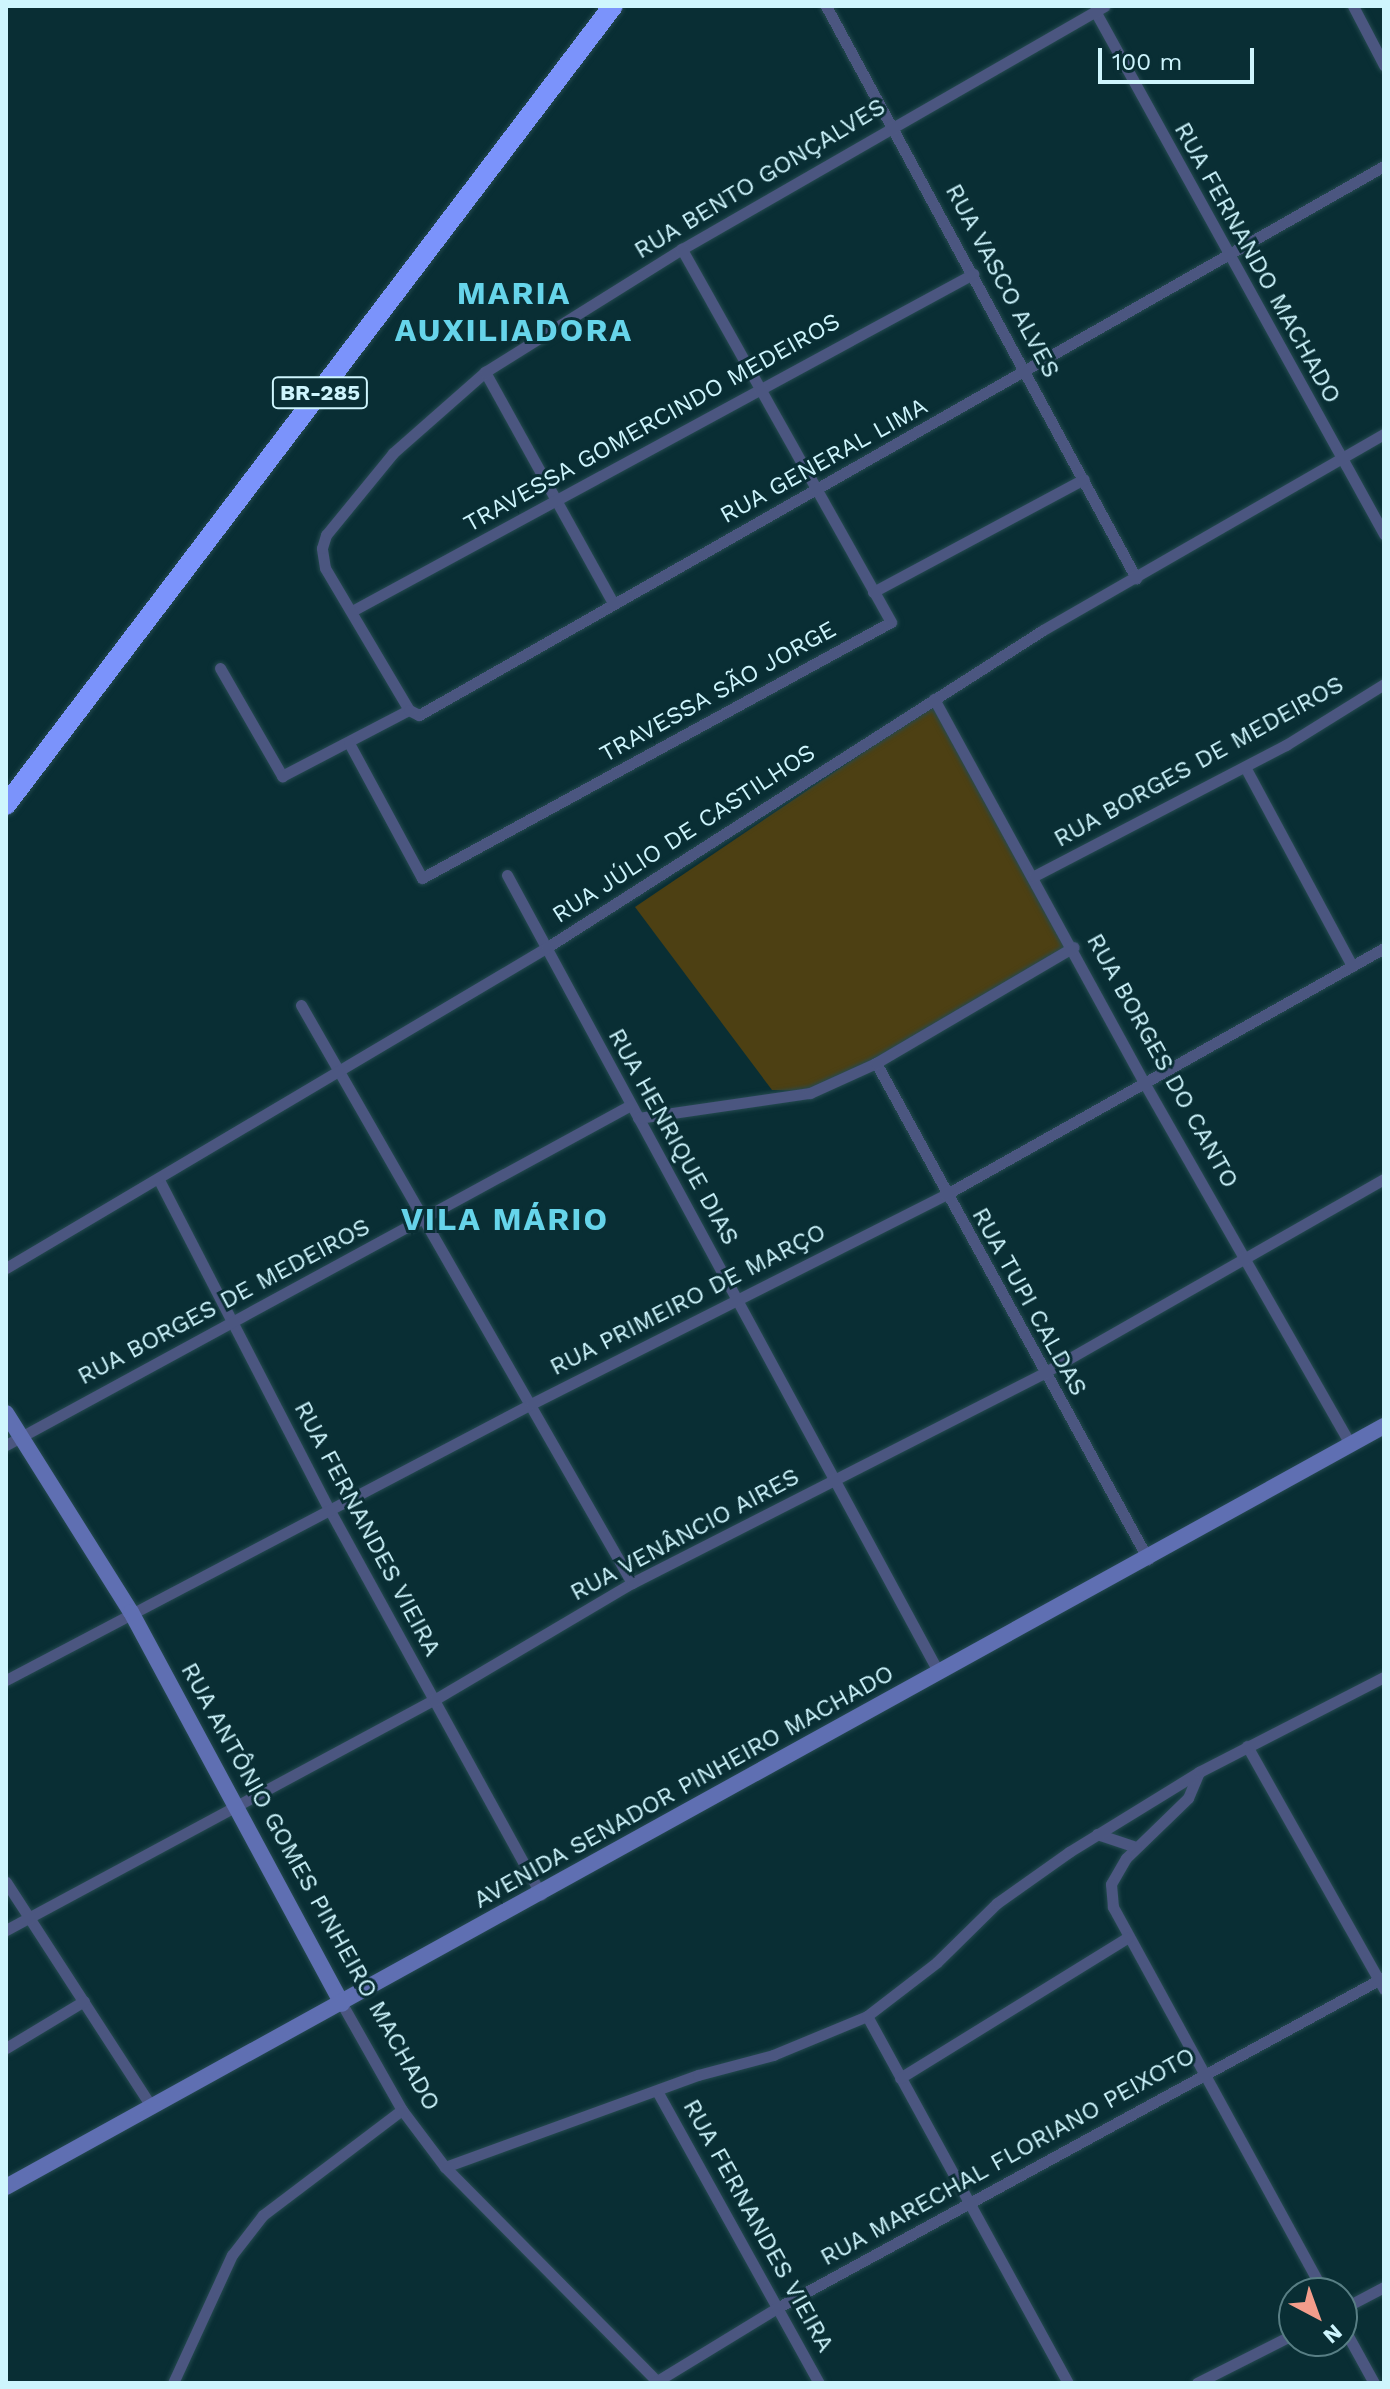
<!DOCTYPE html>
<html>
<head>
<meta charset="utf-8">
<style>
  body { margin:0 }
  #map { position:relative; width:1390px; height:2389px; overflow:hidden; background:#092e34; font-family:"Work Sans",sans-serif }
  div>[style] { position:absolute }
  .green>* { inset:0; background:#4d4013 }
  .roads { filter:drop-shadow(0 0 2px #254a50) drop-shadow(0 0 2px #254a50) }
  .street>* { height:11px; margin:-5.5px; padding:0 5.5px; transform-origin:5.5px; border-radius:5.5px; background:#4b5680 }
  .secondary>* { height:16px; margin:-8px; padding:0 8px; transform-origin:8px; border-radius:8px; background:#5f6fb2 }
  .highway>* { height:20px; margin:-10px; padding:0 10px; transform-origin:10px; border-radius:10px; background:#7b93fb }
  span { translate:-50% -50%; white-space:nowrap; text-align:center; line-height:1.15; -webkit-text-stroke:6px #092e34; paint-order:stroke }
  .shield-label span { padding:2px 6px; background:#092e34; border:2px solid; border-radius:6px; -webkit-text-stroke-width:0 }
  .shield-label { font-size:22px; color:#cef5fd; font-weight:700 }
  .street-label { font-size:24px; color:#cef5fd }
  .district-label { font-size:32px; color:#66d4ea; font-weight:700; letter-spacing:2px }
  .frame { position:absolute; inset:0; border:8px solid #cef5fd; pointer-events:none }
  .north { position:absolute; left:1278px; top:2277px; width:80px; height:80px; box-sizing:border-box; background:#092e34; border:2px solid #587e84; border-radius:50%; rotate:139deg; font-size:22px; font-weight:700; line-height:32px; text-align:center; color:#cef5fd }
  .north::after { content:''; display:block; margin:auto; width:28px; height:36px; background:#f49d8b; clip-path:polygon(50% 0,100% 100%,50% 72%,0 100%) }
  .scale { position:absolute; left:1098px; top:48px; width:156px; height:36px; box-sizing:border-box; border:4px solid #cef5fd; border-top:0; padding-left:10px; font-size:24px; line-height:28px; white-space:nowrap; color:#cef5fd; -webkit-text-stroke:6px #092e34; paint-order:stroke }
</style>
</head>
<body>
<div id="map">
  <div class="green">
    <div style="clip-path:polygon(932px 706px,1071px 947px,874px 1062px,808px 1091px,772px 1090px,635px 907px)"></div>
  </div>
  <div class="roads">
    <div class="street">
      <div style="left:826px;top:6px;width:651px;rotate:61.54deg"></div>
      <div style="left:1353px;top:6px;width:67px;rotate:62.3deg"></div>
      <div style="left:1095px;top:11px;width:598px;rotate:61.08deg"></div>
      <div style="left:485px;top:372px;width:264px;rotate:61deg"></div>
      <div style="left:873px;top:592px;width:239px;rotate:-28.2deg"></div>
      <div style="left:352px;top:611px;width:707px;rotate:-28.49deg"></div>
      <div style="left:220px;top:668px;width:125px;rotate:60.1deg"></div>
      <div style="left:282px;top:776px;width:143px;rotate:-27.5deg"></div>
      <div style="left:934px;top:699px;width:441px;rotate:61.3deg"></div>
      <div style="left:1146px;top:1086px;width:413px;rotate:60.3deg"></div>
      <div style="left:409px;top:710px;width:165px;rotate:-120.6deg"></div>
      <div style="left:325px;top:568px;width:20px;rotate:-99deg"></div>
      <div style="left:322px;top:548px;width:14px;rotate:-73deg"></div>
      <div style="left:326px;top:535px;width:106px;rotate:-50.7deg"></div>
      <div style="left:393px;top:453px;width:123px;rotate:-41.4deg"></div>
      <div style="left:485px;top:372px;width:232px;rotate:-32deg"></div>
      <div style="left:682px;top:249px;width:487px;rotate:-29.9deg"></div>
      <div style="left:409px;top:710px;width:11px;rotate:27deg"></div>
      <div style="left:419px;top:715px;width:1110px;rotate:-29.64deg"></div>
      <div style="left:349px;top:743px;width:153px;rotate:61.6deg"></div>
      <div style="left:422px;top:878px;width:534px;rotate:-28.63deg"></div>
      <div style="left:891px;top:622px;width:428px;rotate:-119.3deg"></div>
      <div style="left:1245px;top:767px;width:226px;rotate:61.7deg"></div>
      <div style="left:507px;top:875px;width:907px;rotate:61.57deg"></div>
      <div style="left:1034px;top:876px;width:284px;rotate:-27.5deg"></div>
      <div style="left:1286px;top:745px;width:115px;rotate:-31.9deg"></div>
      <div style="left:301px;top:1005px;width:666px;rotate:60.2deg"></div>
      <div style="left:876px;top:1063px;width:566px;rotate:61.26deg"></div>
      <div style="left:638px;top:1118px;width:174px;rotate:-8.3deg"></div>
      <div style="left:810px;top:1093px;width:72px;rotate:-24.4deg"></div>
      <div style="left:876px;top:1063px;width:229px;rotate:-30.4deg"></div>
      <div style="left:159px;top:1180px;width:370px;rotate:62.7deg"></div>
      <div style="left:329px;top:1509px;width:440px;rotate:61.2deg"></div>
      <div style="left:6px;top:1268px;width:628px;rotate:-30.65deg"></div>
      <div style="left:546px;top:948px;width:590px;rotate:-32.61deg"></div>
      <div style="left:1043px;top:630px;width:393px;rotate:-29.9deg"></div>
      <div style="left:6px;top:1445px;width:711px;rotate:-28.55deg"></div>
      <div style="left:6px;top:1680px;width:593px;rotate:-27.73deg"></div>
      <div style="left:531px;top:1404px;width:464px;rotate:-26.8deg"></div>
      <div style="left:945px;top:1195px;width:504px;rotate:-29.36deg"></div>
      <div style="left:1247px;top:1746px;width:279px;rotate:60.6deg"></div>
      <div style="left:1199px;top:1772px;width:28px;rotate:113deg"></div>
      <div style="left:1188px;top:1798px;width:86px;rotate:135.9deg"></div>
      <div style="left:1126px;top:1858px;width:30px;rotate:120deg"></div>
      <div style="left:1111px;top:1884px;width:23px;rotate:85deg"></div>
      <div style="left:1113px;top:1907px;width:440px;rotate:61.3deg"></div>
      <div style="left:1097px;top:1834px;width:41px;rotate:18.4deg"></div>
      <div style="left:6px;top:1882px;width:269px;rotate:57.1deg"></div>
      <div style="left:6px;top:1930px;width:486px;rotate:-28.3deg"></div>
      <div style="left:434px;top:1700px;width:230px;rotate:-30.6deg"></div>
      <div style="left:632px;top:1583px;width:460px;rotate:-27deg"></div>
      <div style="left:1042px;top:1374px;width:394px;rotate:-29.7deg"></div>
      <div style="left:342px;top:2004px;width:122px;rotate:60.5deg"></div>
      <div style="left:402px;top:2110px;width:71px;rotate:53deg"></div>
      <div style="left:445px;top:2167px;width:301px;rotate:45.3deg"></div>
      <div style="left:867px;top:2016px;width:418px;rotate:61.3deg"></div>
      <div style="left:6px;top:2048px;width:91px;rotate:-31.1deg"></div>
      <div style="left:900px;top:2078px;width:267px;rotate:-31.7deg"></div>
      <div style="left:657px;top:2091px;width:334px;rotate:61deg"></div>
      <div style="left:445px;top:2167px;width:269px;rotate:-20deg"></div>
      <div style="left:698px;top:2075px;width:78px;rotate:-14.9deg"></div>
      <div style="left:773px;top:2055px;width:102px;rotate:-22.5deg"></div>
      <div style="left:867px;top:2016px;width:88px;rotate:-37.6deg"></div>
      <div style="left:937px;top:1962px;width:84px;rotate:-44.5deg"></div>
      <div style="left:997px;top:1903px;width:88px;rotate:-35.3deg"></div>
      <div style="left:1069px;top:1852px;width:153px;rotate:-31.6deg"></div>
      <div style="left:1199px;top:1772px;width:208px;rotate:-27.2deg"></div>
      <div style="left:1342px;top:2309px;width:47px;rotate:-27.6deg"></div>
      <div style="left:1342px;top:2325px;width:66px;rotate:61.1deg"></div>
      <div style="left:173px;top:2383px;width:141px;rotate:-65.3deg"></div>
      <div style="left:232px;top:2255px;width:51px;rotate:-52.2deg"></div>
      <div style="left:263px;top:2215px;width:174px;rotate:-37.1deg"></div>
      <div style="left:654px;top:2383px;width:144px;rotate:-31.4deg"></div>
      <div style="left:777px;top:2308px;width:691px;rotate:-28.6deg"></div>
      <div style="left:1197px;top:2383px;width:109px;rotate:-26.8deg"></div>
    </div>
    <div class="secondary">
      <div style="left:6px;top:1413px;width:235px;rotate:57.9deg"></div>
      <div style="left:131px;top:1612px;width:445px;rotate:61.7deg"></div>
      <div style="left:6px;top:2187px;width:1574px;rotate:-28.91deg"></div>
    </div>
    <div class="highway">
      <div style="left:6px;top:805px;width:1003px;rotate:-52.78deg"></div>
    </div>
  </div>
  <div class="shield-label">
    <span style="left:320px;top:393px">BR-285</span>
  </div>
  <div class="street-label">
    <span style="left:760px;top:179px;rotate:-31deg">RUA BENTO GONÇALVES</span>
    <span style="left:1257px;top:263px;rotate:61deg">RUA FERNANDO MACHADO</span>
    <span style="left:1002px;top:281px;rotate:62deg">RUA VASCO ALVES</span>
    <span style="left:652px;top:423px;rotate:-29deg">TRAVESSA GOMERCINDO MEDEIROS</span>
    <span style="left:824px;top:461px;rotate:-29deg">RUA GENERAL LIMA</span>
    <span style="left:718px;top:692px;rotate:-29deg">TRAVESSA SÃO JORGE</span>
    <span style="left:1199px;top:762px;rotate:-29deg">RUA BORGES DE MEDEIROS</span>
    <span style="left:684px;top:834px;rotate:-33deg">RUA JÚLIO DE CASTILHOS</span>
    <span style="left:1162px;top:1061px;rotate:61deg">RUA BORGES DO CANTO</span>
    <span style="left:673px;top:1137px;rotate:61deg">RUA HENRIQUE DIAS</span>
    <span style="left:688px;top:1300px;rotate:-27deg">RUA PRIMEIRO DE MARÇO</span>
    <span style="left:224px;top:1302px;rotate:-28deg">RUA BORGES DE MEDEIROS</span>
    <span style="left:1029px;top:1302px;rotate:61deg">RUA TUPI CALDAS</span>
    <span style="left:367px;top:1529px;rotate:62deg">RUA FERNANDES VIEIRA</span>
    <span style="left:685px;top:1535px;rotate:-28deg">RUA VENÂNCIO AIRES</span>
    <span style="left:684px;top:1787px;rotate:-29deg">AVENIDA SENADOR PINHEIRO MACHADO</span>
    <span style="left:310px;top:1887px;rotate:61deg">RUA ANTÔNIO GOMES PINHEIRO MACHADO</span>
    <span style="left:1008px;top:2157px;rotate:-29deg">RUA MARECHAL FLORIANO PEIXOTO</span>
    <span style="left:758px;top:2226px;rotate:61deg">RUA FERNANDES VIEIRA</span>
  </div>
  <div class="district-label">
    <span style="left:514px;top:312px">MARIA<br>AUXILIADORA</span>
    <span style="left:505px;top:1219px">VILA MÁRIO</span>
  </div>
  <div class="frame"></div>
  <div class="north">N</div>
  <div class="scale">100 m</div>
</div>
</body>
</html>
